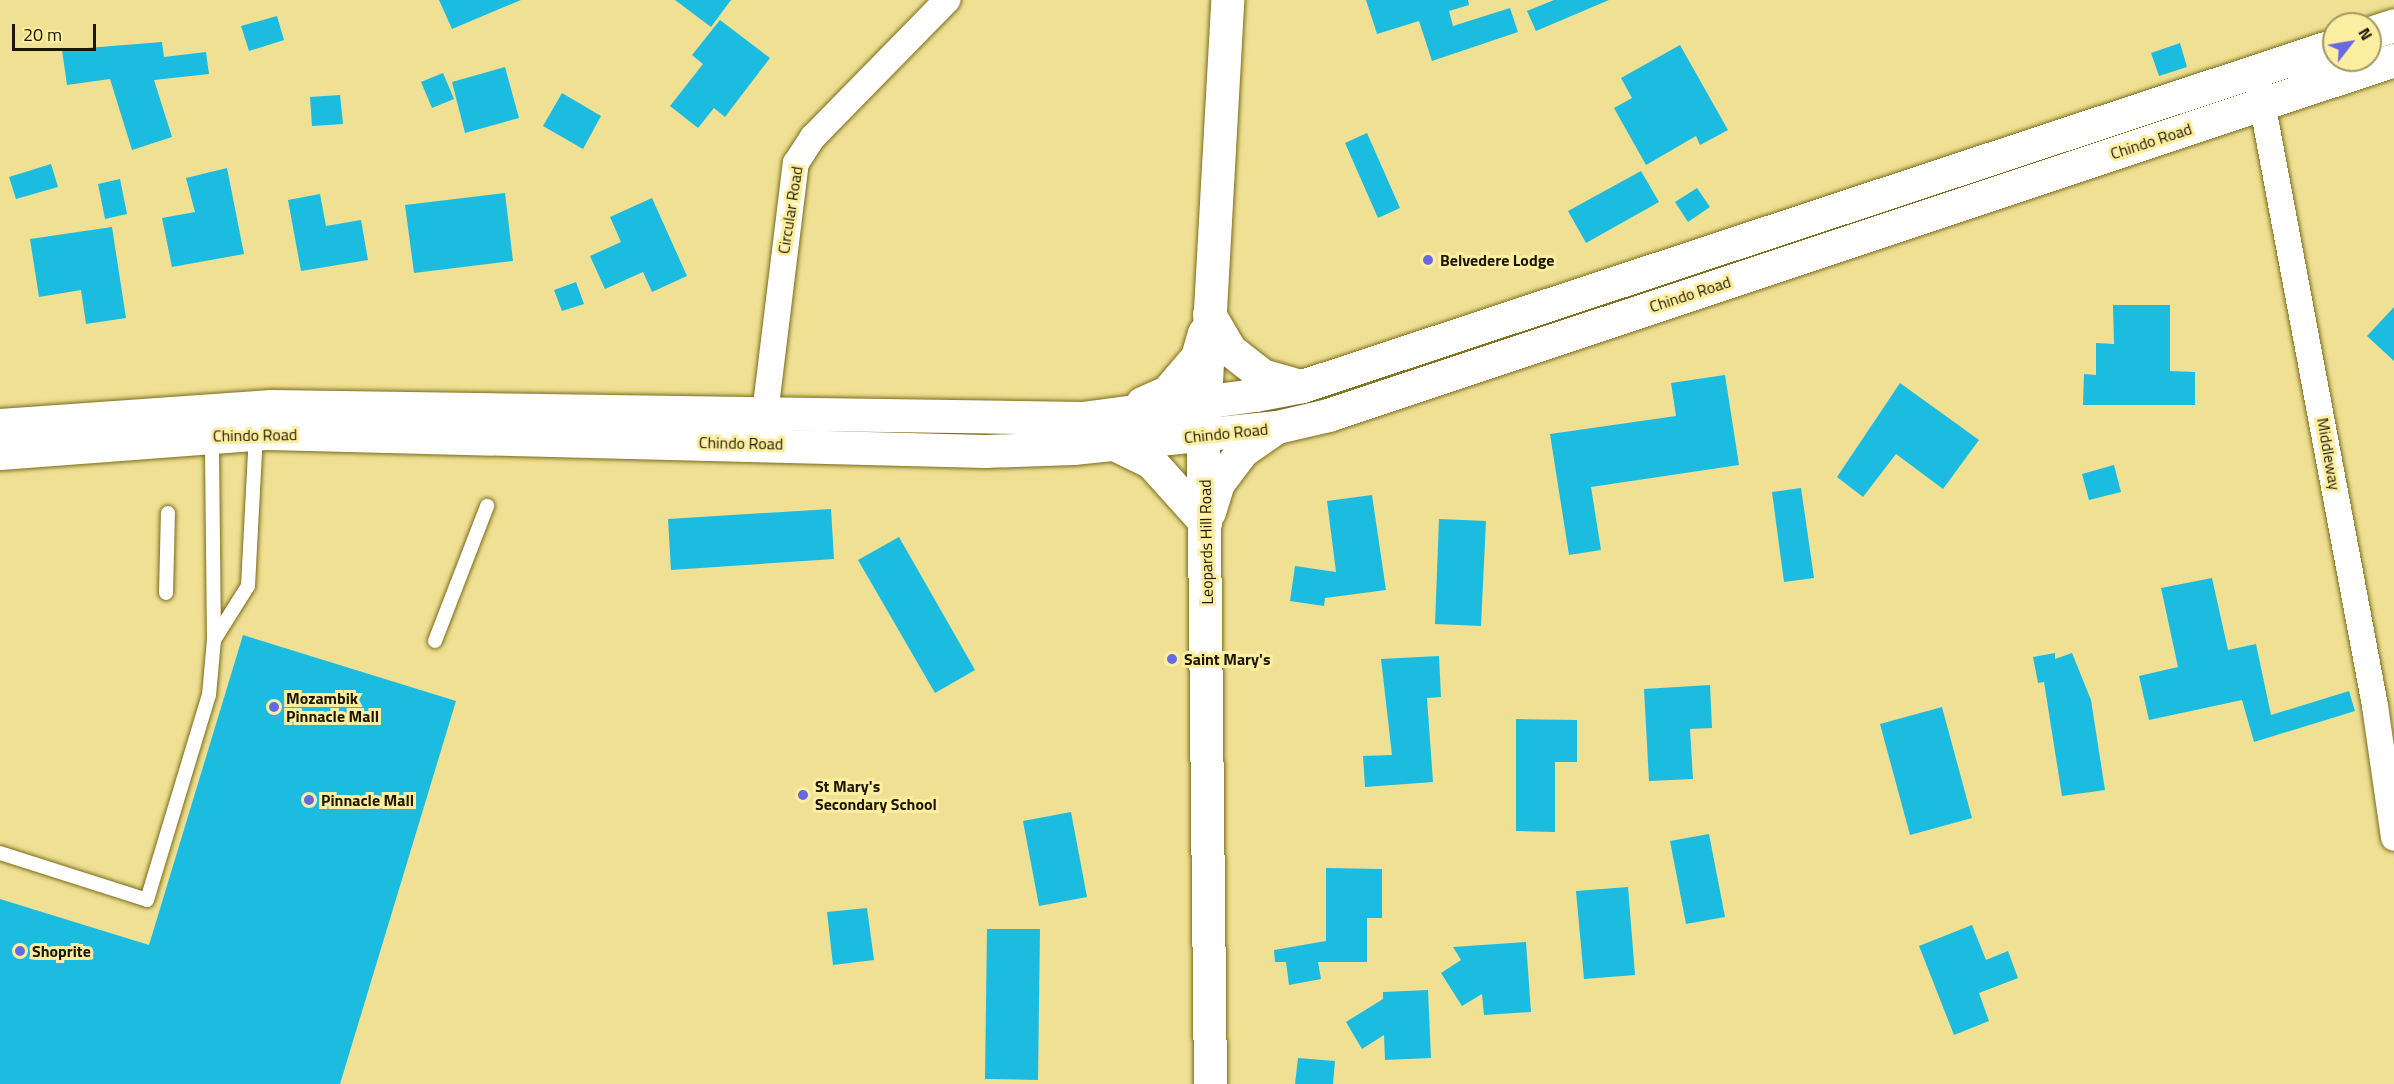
<!DOCTYPE html>
<html>
<head>
<meta charset="utf-8">
<style>
  body { margin:0 }
  #map { position:relative; width:2394px; height:1084px; overflow:hidden; background:#efe093; font-family:"Titillium Web",sans-serif }
  div>[style] { position:absolute }
  .building>* { inset:0; background:#1cbce0 }
  .roads { filter:drop-shadow(0 0 2px #7a6c1b) drop-shadow(0 0 2px #7a6c1b) }
  .lane>* { height:14px; margin:-7px; padding:0 7px; transform-origin:7px; border-radius:7px; background:#fff }
  .street>* { height:26px; margin:-13px; padding:0 13px; transform-origin:13px; border-radius:13px; background:#fff }
  .secondary>* { height:33px; margin:-16.5px; padding:0 16.5px; transform-origin:16.5px; border-radius:16.5px; background:#fff }
  .dots>* { width:16px; height:16px; translate:-50% -50%; box-sizing:border-box; border:3px solid #fceea0; border-radius:50% }
  span { translate:-50% -50%; white-space:nowrap; text-align:center; line-height:1.15; -webkit-text-stroke:6px #fceea0; paint-order:stroke }
  .street-label { font-size:16px; color:#1d1700 }
  .poi-label { font-size:16px; color:#1d1700; font-weight:700 }
  .left { translate:0 -50%; text-align:left }
  .north { position:absolute; left:2322px; top:12px; width:60px; height:60px; box-sizing:border-box; background:#fceea0; border:2px solid #a39860; border-radius:50%; rotate:59deg; font-size:16px; font-weight:700; line-height:24px; text-align:center; color:#1d1700 }
  .north::after { content:''; display:block; margin:auto; width:21px; height:27px; background:#6769e2; clip-path:polygon(50% 0,100% 100%,50% 72%,0 100%) }
  .scale { position:absolute; left:12px; top:24px; width:84px; height:27px; box-sizing:border-box; border:3px solid #1d1700; border-top:0; padding-left:8px; font-size:18px; line-height:21px; white-space:nowrap; color:#1d1700; -webkit-text-stroke:4px #fceea0; paint-order:stroke }
</style>
</head>
<body>
<div id="map">
  <div class="building">
    <div style="clip-path:polygon(439px 0,521px 0,452px 29px)"></div>
    <div style="clip-path:polygon(675px 0,731px 0,711px 27px)"></div>
    <div style="clip-path:polygon(1366px 0,1468px 0,1469px 5px,1449px 11px,1453px 26px,1510px 8px,1518px 32px,1432px 61px,1419px 21px,1377px 34px)"></div>
    <div style="clip-path:polygon(1554px 0,1609px 0,1536px 31px,1527px 11px)"></div>
    <div style="clip-path:polygon(277px 16px,284px 40px,249px 51px,241px 26px)"></div>
    <div style="clip-path:polygon(720px 20px,770px 58px,725px 117px,714px 108px,698px 128px,670px 106px,703px 64px,692px 55px)"></div>
    <div style="clip-path:polygon(162px 42px,164px 57px,206px 52px,209px 74px,154px 80px,172px 137px,132px 150px,110px 79px,67px 85px,62px 50px)"></div>
    <div style="clip-path:polygon(2180px 43px,2187px 67px,2159px 76px,2151px 53px)"></div>
    <div style="clip-path:polygon(1680px 45px,1728px 130px,1700px 145px,1696px 136px,1646px 165px,1614px 108px,1632px 98px,1621px 78px)"></div>
    <div style="clip-path:polygon(505px 67px,519px 118px,465px 133px,452px 82px)"></div>
    <div style="clip-path:polygon(443px 73px,454px 99px,432px 108px,421px 82px)"></div>
    <div style="clip-path:polygon(562px 93px,601px 116px,583px 149px,543px 126px)"></div>
    <div style="clip-path:polygon(340px 95px,343px 124px,312px 126px,310px 97px)"></div>
    <div style="clip-path:polygon(1367px 133px,1400px 208px,1378px 218px,1345px 143px)"></div>
    <div style="clip-path:polygon(51px 164px,58px 187px,16px 199px,9px 177px)"></div>
    <div style="clip-path:polygon(227px 168px,244px 254px,172px 267px,162px 218px,195px 212px,186px 178px)"></div>
    <div style="clip-path:polygon(1641px 171px,1659px 202px,1586px 243px,1568px 211px)"></div>
    <div style="clip-path:polygon(120px 179px,127px 214px,105px 219px,98px 184px)"></div>
    <div style="clip-path:polygon(1697px 188px,1710px 207px,1688px 222px,1675px 202px)"></div>
    <div style="clip-path:polygon(505px 193px,513px 261px,414px 273px,405px 205px)"></div>
    <div style="clip-path:polygon(320px 194px,326px 226px,361px 220px,368px 260px,301px 271px,288px 200px)"></div>
    <div style="clip-path:polygon(652px 198px,687px 276px,652px 292px,643px 272px,605px 289px,590px 256px,621px 242px,610px 217px)"></div>
    <div style="clip-path:polygon(112px 227px,126px 318px,86px 324px,81px 290px,39px 297px,30px 239px)"></div>
    <div style="clip-path:polygon(576px 282px,584px 304px,562px 311px,554px 290px)"></div>
    <div style="clip-path:polygon(2113px 305px,2170px 305px,2170px 371px,2195px 372px,2195px 405px,2083px 405px,2084px 374px,2096px 375px,2096px 343px,2114px 344px)"></div>
    <div style="clip-path:polygon(2394px 307px,2394px 361px,2367px 336px)"></div>
    <div style="clip-path:polygon(1725px 375px,1739px 465px,1591px 487px,1601px 550px,1569px 555px,1550px 434px,1676px 416px,1671px 383px)"></div>
    <div style="clip-path:polygon(1900px 383px,1979px 440px,1943px 489px,1896px 454px,1863px 497px,1837px 477px)"></div>
    <div style="clip-path:polygon(2114px 465px,2121px 492px,2089px 500px,2082px 474px)"></div>
    <div style="clip-path:polygon(1801px 488px,1814px 578px,1784px 582px,1772px 492px)"></div>
    <div style="clip-path:polygon(1372px 495px,1386px 590px,1325px 598px,1324px 606px,1290px 601px,1295px 566px,1336px 572px,1327px 501px)"></div>
    <div style="clip-path:polygon(831px 509px,834px 559px,671px 570px,668px 519px)"></div>
    <div style="clip-path:polygon(1439px 519px,1486px 521px,1481px 626px,1435px 624px)"></div>
    <div style="clip-path:polygon(899px 537px,975px 670px,935px 693px,858px 560px)"></div>
    <div style="clip-path:polygon(2212px 578px,2228px 650px,2256px 644px,2271px 715px,2349px 691px,2355px 711px,2254px 742px,2242px 700px,2149px 720px,2139px 676px,2178px 667px,2161px 588px)"></div>
    <div style="clip-path:polygon(243px 635px,456px 701px,340px 1084px,0 1084px,0 899px,149px 945px)"></div>
    <div style="clip-path:polygon(2055px 653px,2055px 659px,2072px 653px,2091px 700px,2105px 790px,2062px 796px,2044px 682px,2038px 683px,2033px 657px)"></div>
    <div style="clip-path:polygon(1439px 656px,1441px 697px,1427px 698px,1433px 782px,1365px 787px,1363px 756px,1392px 755px,1381px 659px)"></div>
    <div style="clip-path:polygon(1710px 685px,1712px 728px,1690px 729px,1693px 779px,1649px 781px,1644px 689px)"></div>
    <div style="clip-path:polygon(1942px 707px,1972px 818px,1910px 835px,1880px 724px)"></div>
    <div style="clip-path:polygon(1516px 719px,1577px 720px,1577px 762px,1555px 762px,1555px 832px,1516px 831px)"></div>
    <div style="clip-path:polygon(1071px 812px,1087px 897px,1039px 906px,1023px 821px)"></div>
    <div style="clip-path:polygon(1709px 834px,1725px 917px,1686px 924px,1670px 841px)"></div>
    <div style="clip-path:polygon(1326px 868px,1382px 869px,1382px 918px,1367px 918px,1367px 962px,1318px 962px,1321px 979px,1289px 985px,1286px 962px,1275px 962px,1274px 950px,1326px 941px)"></div>
    <div style="clip-path:polygon(1628px 887px,1635px 975px,1584px 979px,1576px 891px)"></div>
    <div style="clip-path:polygon(867px 908px,874px 960px,833px 965px,827px 912px)"></div>
    <div style="clip-path:polygon(1972px 925px,1986px 960px,2008px 951px,2018px 978px,1979px 993px,1989px 1021px,1954px 1035px,1919px 946px)"></div>
    <div style="clip-path:polygon(987px 929px,1040px 929px,1038px 1080px,985px 1079px)"></div>
    <div style="clip-path:polygon(1526px 942px,1531px 1012px,1484px 1015px,1482px 994px,1462px 1006px,1441px 973px,1461px 960px,1453px 947px)"></div>
    <div style="clip-path:polygon(1428px 990px,1431px 1058px,1385px 1060px,1384px 1035px,1362px 1049px,1346px 1022px,1383px 999px,1383px 992px)"></div>
    <div style="clip-path:polygon(1298px 1058px,1335px 1061px,1333px 1084px,1295px 1084px)"></div>
  </div>
  <div class="roads">
    <div class="lane">
      <div style="left:166px;top:593px;width:80px;rotate:-88.6deg"></div>
      <div style="left:214px;top:640px;width:64px;rotate:-57.8deg"></div>
      <div style="left:248px;top:586px;width:152px;rotate:-87deg"></div>
      <div style="left:435px;top:641px;width:145px;rotate:-68.9deg"></div>
      <div style="left:0;top:853px;width:154px;rotate:17.7deg"></div>
      <div style="left:147px;top:900px;width:214px;rotate:-73.2deg"></div>
      <div style="left:209px;top:695px;width:55px;rotate:-84.8deg"></div>
      <div style="left:214px;top:640px;width:202px;rotate:-90.6deg"></div>
    </div>
    <div class="street">
      <div style="left:2259px;top:86px;width:631px;rotate:79.4deg"></div>
      <div style="left:2375px;top:706px;width:133px;rotate:81.8deg"></div>
      <div style="left:763px;top:430px;width:269px;rotate:-83deg"></div>
      <div style="left:796px;top:163px;width:31px;rotate:-57deg"></div>
      <div style="left:813px;top:137px;width:192px;rotate:-45.6deg"></div>
    </div>
    <div class="secondary">
      <div style="left:2370px;top:33px;width:25px;rotate:-18deg"></div>
      <div style="left:1209px;top:314px;width:42px;rotate:59.7deg"></div>
      <div style="left:1230px;top:350px;width:41px;rotate:38deg"></div>
      <div style="left:1262px;top:375px;width:40px;rotate:16deg"></div>
      <div style="left:1142px;top:403px;width:27px;rotate:-24deg"></div>
      <div style="left:1167px;top:392px;width:46px;rotate:-49.4deg"></div>
      <div style="left:1197px;top:357px;width:25px;rotate:-74deg"></div>
      <div style="left:0;top:425px;width:272px;rotate:-4deg"></div>
      <div style="left:271px;top:406px;width:811px;rotate:0.85deg"></div>
      <div style="left:1082px;top:418px;width:175px;rotate:-7.6deg"></div>
      <div style="left:1255px;top:395px;width:48px;rotate:-10.8deg"></div>
      <div style="left:1302px;top:386px;width:1087px;rotate:-18.28deg"></div>
      <div style="left:1114px;top:444px;width:41px;rotate:25.9deg"></div>
      <div style="left:1151px;top:462px;width:81px;rotate:48deg"></div>
      <div style="left:0;top:453px;width:270px;rotate:-4.3deg"></div>
      <div style="left:269px;top:433px;width:716px;rotate:1.44deg"></div>
      <div style="left:985px;top:451px;width:88px;rotate:-2deg"></div>
      <div style="left:1073px;top:448px;width:205px;rotate:-5.9deg"></div>
      <div style="left:1277px;top:427px;width:52px;rotate:-13.2deg"></div>
      <div style="left:1328px;top:415px;width:1124px;rotate:-18.42deg"></div>
      <div style="left:1209px;top:512px;width:30px;rotate:-73deg"></div>
      <div style="left:1218px;top:483px;width:40px;rotate:-53deg"></div>
      <div style="left:1242px;top:451px;width:40px;rotate:-34.9deg"></div>
      <div style="left:1210px;top:1084px;width:649px;rotate:-90.62deg"></div>
      <div style="left:1203px;top:435px;width:436px;rotate:-86.8deg"></div>
    </div>
  </div>
  <div class="dots">
    <div style="left:1428px;top:260px;background:#6769e2"></div>
    <div style="left:1172px;top:659px;background:#6769e2"></div>
    <div style="left:274px;top:707px;background:#6769e2"></div>
    <div style="left:803px;top:795px;background:#6769e2"></div>
    <div style="left:309px;top:800px;background:#6769e2"></div>
    <div style="left:20px;top:951px;background:#6769e2"></div>
  </div>
  <div class="street-label">
    <span style="left:2151px;top:141px;rotate:-18deg">Chindo Road</span>
    <span style="left:790px;top:210px;rotate:-81deg">Circular Road</span>
    <span style="left:1690px;top:294px;rotate:-18deg">Chindo Road</span>
    <span style="left:1226px;top:433px;rotate:-6deg">Chindo Road</span>
    <span style="left:255px;top:435px;rotate:-1deg">Chindo Road</span>
    <span style="left:741px;top:443px;rotate:1deg">Chindo Road</span>
    <span style="left:2329px;top:454px;rotate:80deg">Middleway</span>
    <span style="left:1206px;top:542px;rotate:-91deg">Leopards Hill Road</span>
  </div>
  <div class="poi-label">
    <span class="left" style="left:1440px;top:260px">Belvedere Lodge</span>
    <span class="left" style="left:1184px;top:659px">Saint Mary's</span>
    <span class="left" style="left:286px;top:707px">Mozambik<br>Pinnacle Mall</span>
    <span class="left" style="left:815px;top:795px">St Mary's<br>Secondary School</span>
    <span class="left" style="left:321px;top:800px">Pinnacle Mall</span>
    <span class="left" style="left:32px;top:951px">Shoprite</span>
  </div>
  <div class="north">N</div>
  <div class="scale">20 m</div>
</div>
</body>
</html>
